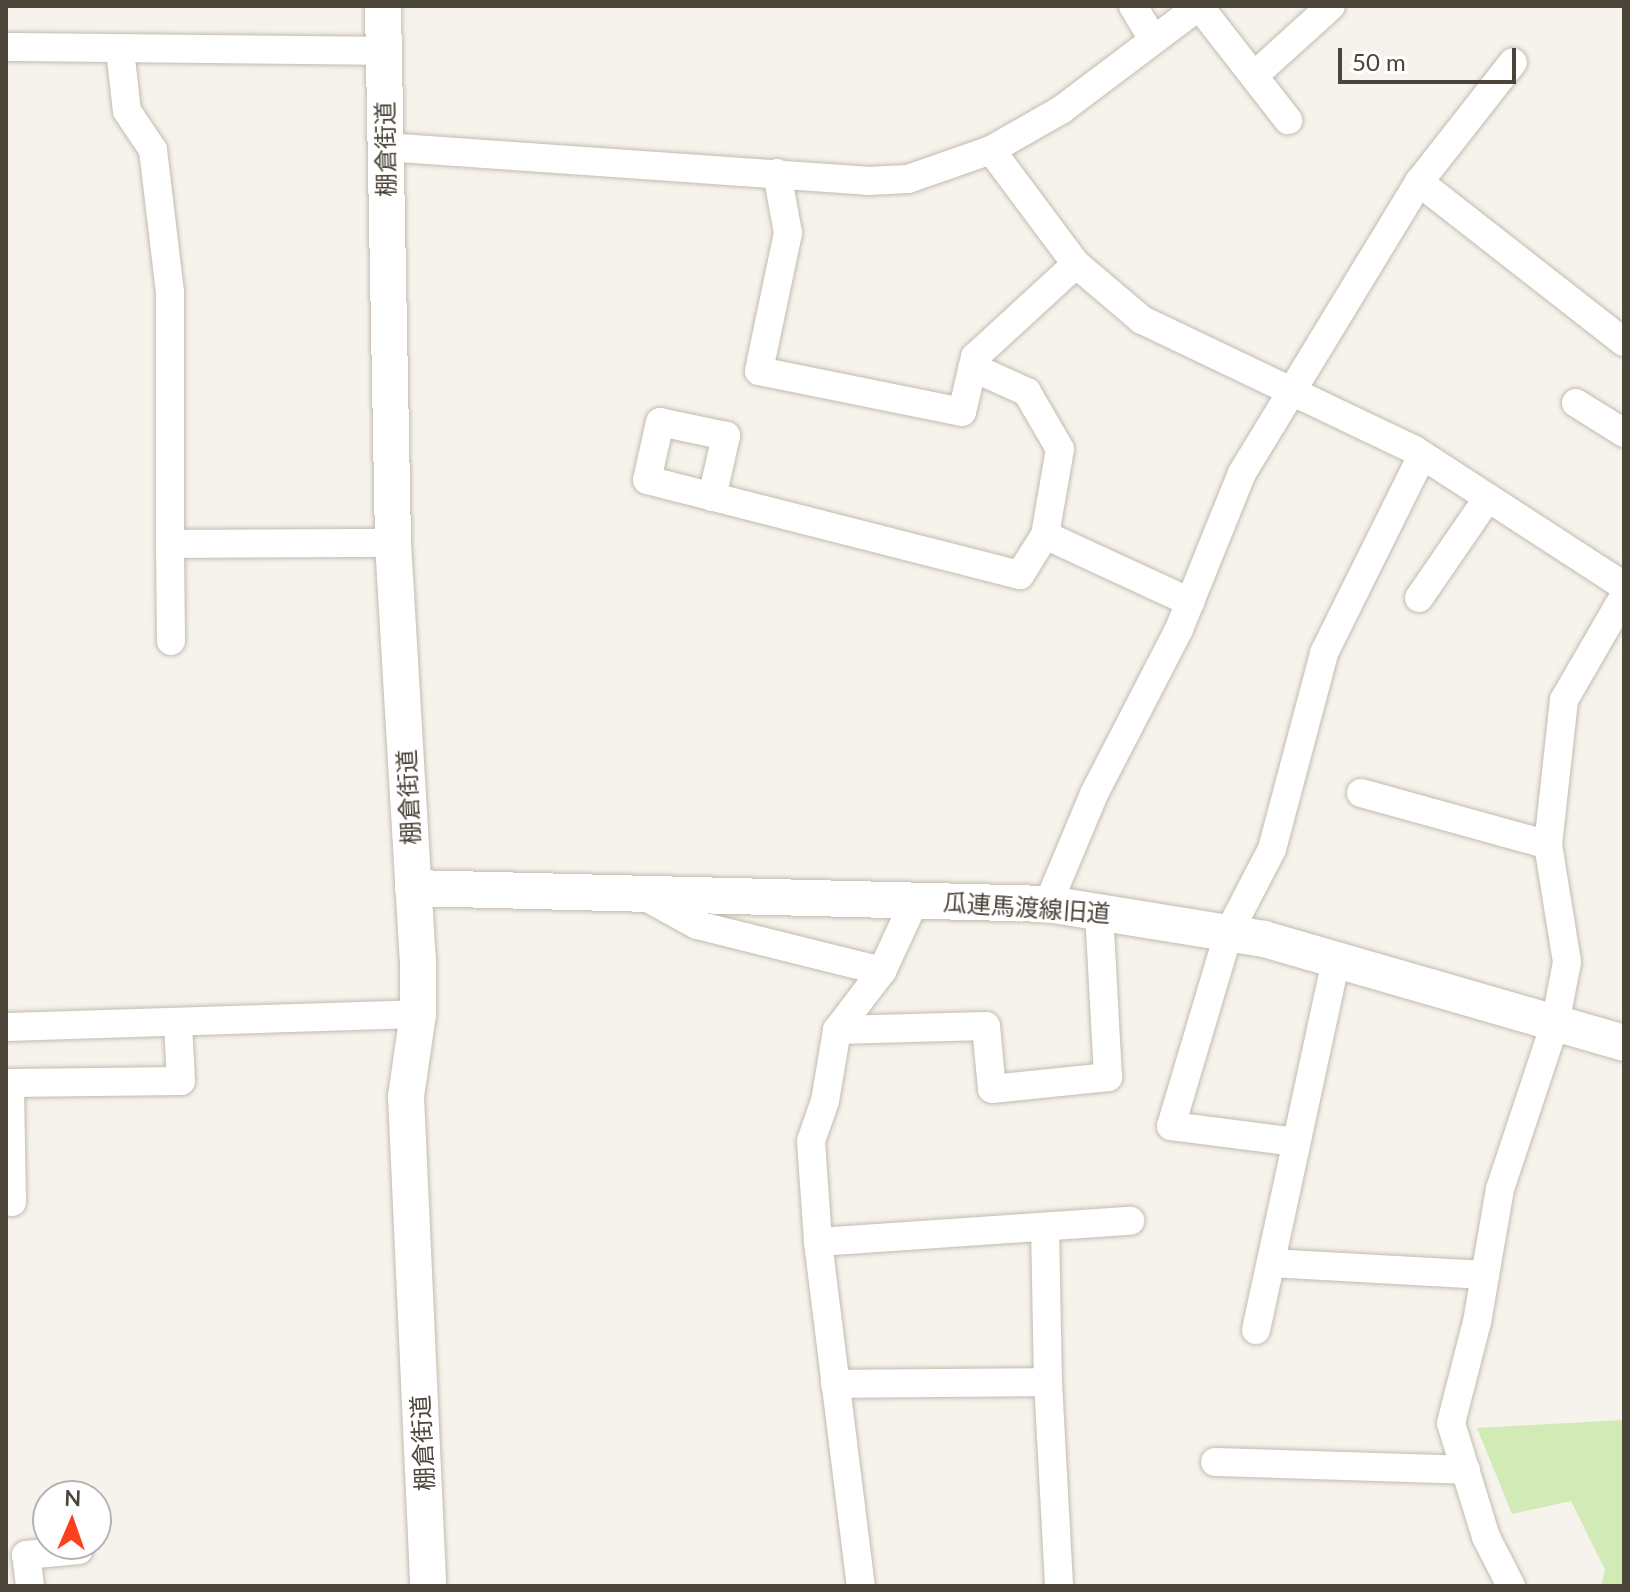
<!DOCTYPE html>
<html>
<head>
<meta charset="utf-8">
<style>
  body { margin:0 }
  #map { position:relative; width:1630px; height:1592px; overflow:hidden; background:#f6f3ec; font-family:Lato,"Noto Sans JP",sans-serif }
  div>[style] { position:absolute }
  .green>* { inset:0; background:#d2eab5 }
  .roads { filter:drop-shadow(0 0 2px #c2bbae) drop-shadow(0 0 2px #c2bbae) }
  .minor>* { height:28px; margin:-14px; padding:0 14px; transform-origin:14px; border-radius:14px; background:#fff }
  .tertiary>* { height:36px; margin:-18px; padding:0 18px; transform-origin:18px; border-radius:18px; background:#fff }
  span { translate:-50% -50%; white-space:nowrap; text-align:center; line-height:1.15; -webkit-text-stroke:6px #fff; paint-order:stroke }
  .street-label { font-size:24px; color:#4b4439 }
  .frame { position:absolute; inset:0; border:8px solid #4b4439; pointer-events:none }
  .north { position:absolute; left:32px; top:1480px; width:80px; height:80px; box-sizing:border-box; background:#fff; border:2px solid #b7b4b0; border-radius:50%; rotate:2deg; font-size:22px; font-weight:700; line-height:32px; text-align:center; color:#4b4439 }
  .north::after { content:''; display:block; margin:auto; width:28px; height:36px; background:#fc3f1d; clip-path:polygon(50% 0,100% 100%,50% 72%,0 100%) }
  .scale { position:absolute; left:1338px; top:48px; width:178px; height:36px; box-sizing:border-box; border:4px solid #4b4439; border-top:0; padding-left:10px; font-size:24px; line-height:28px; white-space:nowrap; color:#4b4439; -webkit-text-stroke:6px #fff; paint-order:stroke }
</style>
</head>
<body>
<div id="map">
  <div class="green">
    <div style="clip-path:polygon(1624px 1420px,1624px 1586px,1601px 1586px,1605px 1570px,1571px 1501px,1512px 1514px,1477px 1428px)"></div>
  </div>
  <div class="roads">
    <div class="minor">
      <div style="left:1133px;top:6px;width:37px;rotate:59deg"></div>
      <div style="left:1199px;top:6px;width:145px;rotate:52deg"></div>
      <div style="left:6px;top:47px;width:377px;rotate:0.6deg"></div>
      <div style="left:120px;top:50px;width:61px;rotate:83.5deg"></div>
      <div style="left:127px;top:111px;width:47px;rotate:56.3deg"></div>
      <div style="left:153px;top:150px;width:143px;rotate:83.2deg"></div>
      <div style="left:170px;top:292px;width:252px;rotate:90deg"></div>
      <div style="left:1256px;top:74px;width:101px;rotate:-42.2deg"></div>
      <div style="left:385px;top:147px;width:483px;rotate:4deg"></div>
      <div style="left:867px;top:181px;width:41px;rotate:-2.8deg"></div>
      <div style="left:908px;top:179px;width:88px;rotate:-19.3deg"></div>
      <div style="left:991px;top:150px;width:81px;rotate:-29.7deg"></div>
      <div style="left:1061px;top:110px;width:173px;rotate:-37deg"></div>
      <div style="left:777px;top:173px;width:61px;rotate:79.6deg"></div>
      <div style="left:788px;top:233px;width:141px;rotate:101.9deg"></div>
      <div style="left:759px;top:371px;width:207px;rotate:11.4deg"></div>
      <div style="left:962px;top:412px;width:57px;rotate:-76.7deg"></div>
      <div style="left:975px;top:357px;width:137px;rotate:-42.6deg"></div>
      <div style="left:1076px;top:264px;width:142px;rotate:-126.7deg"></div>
      <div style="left:1419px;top:182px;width:152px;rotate:-51.9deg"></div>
      <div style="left:1076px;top:264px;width:87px;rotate:40.3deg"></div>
      <div style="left:1142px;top:320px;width:300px;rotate:25.5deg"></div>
      <div style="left:1413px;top:449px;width:252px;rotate:33deg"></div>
      <div style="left:1576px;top:403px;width:57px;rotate:32deg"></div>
      <div style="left:712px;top:497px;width:63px;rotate:-77.1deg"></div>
      <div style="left:726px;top:436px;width:67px;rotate:-168deg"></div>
      <div style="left:660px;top:422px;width:59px;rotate:102.6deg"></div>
      <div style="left:647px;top:480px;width:385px;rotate:14.3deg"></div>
      <div style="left:1020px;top:575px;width:47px;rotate:-58deg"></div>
      <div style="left:1045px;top:535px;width:87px;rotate:-80.1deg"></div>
      <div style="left:1060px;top:449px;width:66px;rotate:-120.1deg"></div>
      <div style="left:1027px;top:392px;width:60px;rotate:-155.6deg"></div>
      <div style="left:1045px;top:535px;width:160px;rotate:24.8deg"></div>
      <div style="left:1419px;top:598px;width:120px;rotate:-55.5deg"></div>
      <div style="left:171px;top:641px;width:97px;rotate:-90.6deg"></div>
      <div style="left:170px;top:544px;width:223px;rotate:-0.3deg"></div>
      <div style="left:1361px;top:793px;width:194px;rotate:15.5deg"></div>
      <div style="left:646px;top:897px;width:58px;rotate:28.8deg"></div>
      <div style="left:697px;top:925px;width:191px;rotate:14deg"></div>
      <div style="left:915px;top:900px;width:78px;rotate:114.9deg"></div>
      <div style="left:882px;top:971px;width:74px;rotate:127.3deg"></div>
      <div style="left:837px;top:1030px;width:72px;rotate:99.6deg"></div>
      <div style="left:825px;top:1101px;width:42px;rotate:109.3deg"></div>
      <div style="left:811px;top:1141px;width:101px;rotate:86deg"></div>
      <div style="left:818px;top:1242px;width:313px;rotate:-3.9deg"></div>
      <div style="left:1048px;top:904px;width:119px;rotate:-67.3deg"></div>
      <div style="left:1094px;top:794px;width:186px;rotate:-62.7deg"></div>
      <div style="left:1179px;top:629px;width:168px;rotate:-68deg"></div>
      <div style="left:1242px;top:473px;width:341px;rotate:-58.7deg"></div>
      <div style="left:1419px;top:182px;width:260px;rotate:38deg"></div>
      <div style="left:6px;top:1027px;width:412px;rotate:-1.8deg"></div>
      <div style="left:837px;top:1030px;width:149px;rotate:-1.5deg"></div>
      <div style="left:986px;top:1026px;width:63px;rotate:84.6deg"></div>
      <div style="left:992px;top:1089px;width:117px;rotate:-5.9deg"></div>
      <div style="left:1108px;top:1077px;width:166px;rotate:-93.1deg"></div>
      <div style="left:1296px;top:1142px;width:126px;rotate:-172.7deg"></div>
      <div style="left:1171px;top:1126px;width:202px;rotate:-73.4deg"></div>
      <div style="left:1229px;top:932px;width:93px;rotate:-62.6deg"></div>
      <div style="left:1272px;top:849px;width:203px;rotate:-75.1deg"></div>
      <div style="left:1324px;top:653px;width:220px;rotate:-63.6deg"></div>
      <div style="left:12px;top:1202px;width:119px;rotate:-91deg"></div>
      <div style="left:10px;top:1083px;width:171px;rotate:-0.7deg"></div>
      <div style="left:181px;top:1081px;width:58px;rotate:-93deg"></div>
      <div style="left:1045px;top:1227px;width:155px;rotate:88.9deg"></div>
      <div style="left:818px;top:1242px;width:347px;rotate:82.9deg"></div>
      <div style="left:1271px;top:1263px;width:214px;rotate:3.2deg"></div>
      <div style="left:1256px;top:1330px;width:379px;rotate:-77.8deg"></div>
      <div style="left:835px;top:1384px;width:213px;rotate:-0.5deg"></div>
      <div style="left:1048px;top:1382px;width:204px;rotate:86.9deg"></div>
      <div style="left:1215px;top:1462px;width:251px;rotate:1.8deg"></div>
      <div style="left:30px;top:1586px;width:31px;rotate:-97deg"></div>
      <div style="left:26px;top:1555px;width:53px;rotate:-5.4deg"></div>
      <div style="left:1511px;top:1586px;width:55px;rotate:-117deg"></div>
      <div style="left:1486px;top:1537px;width:119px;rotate:-107.1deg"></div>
      <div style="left:1451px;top:1423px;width:104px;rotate:-75.6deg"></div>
      <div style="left:1477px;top:1322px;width:135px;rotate:-80.2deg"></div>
      <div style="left:1500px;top:1189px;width:174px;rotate:-71.6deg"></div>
      <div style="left:1555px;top:1024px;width:63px;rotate:-79deg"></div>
      <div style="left:1567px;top:962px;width:119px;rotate:-99.2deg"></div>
      <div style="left:1548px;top:845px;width:146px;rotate:-83.7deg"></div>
      <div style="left:1564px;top:700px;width:120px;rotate:-60deg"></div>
    </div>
    <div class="tertiary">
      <div style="left:383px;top:6px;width:537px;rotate:88.93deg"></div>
      <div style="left:393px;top:543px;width:416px;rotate:86.6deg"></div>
      <div style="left:418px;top:958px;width:56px;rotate:90deg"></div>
      <div style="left:418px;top:1014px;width:83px;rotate:98.3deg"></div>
      <div style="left:406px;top:1096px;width:490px;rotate:87.4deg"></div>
      <div style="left:413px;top:888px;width:635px;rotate:1.44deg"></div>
      <div style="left:1048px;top:904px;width:219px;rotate:9.2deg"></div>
      <div style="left:1264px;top:939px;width:375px;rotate:16.1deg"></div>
    </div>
  </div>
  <div class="street-label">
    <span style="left:385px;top:149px;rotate:-91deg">棚倉街道</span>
    <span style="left:408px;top:797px;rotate:-93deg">棚倉街道</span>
    <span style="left:1027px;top:907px;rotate:4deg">瓜連馬渡線旧道</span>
    <span style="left:422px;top:1443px;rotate:-93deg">棚倉街道</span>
  </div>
  <div class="frame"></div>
  <div class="north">N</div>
  <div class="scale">50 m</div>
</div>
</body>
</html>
